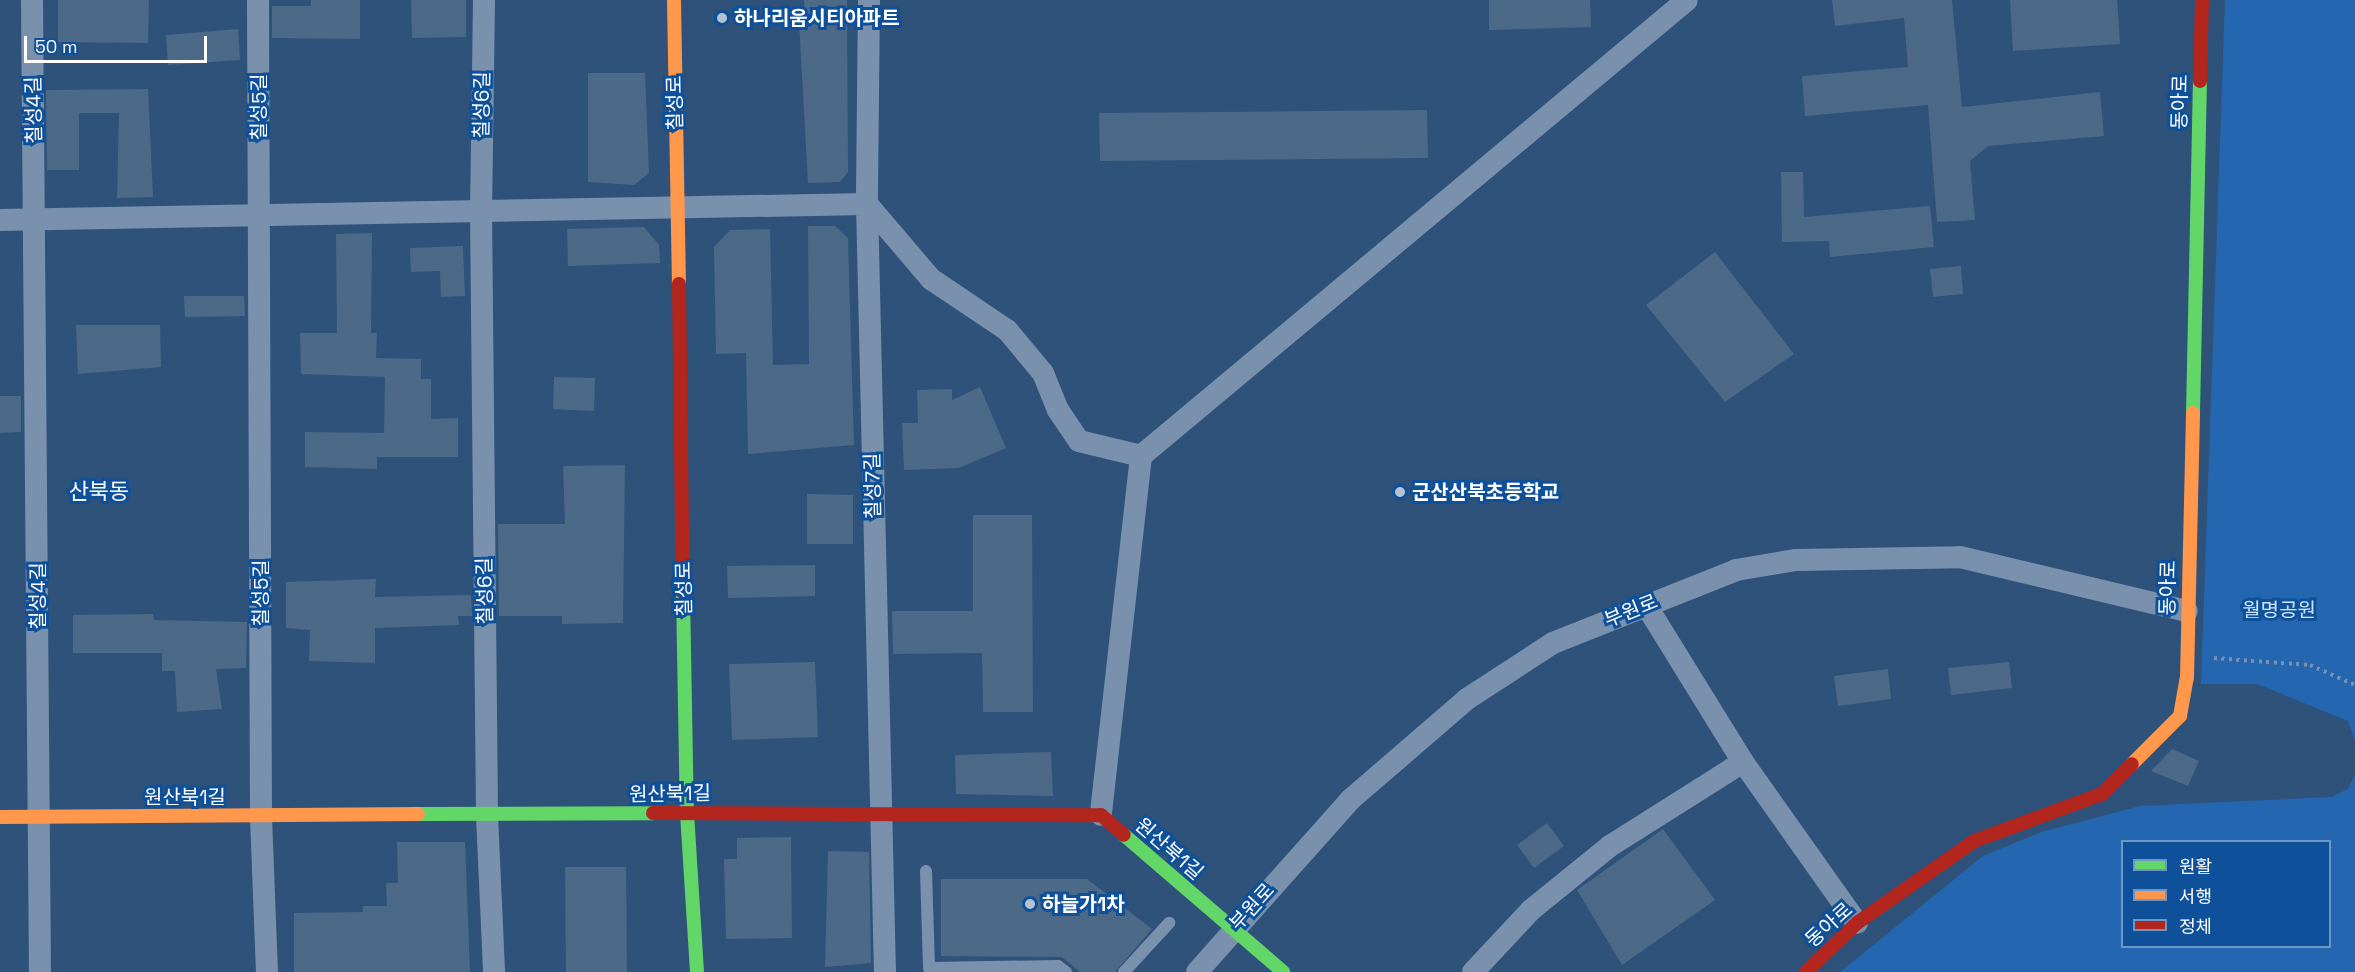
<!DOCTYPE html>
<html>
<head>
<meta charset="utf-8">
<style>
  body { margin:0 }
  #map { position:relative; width:2355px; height:972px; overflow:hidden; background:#2e527a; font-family:"Space Grotesk","Noto Sans KR",sans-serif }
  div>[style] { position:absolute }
  .green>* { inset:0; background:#2467b0 }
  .building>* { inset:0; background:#4c6988 }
  .path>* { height:4px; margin-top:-2px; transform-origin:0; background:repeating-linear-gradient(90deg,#7991ad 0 3px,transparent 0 7.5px) }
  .lane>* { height:12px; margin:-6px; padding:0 6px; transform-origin:6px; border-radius:6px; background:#7991ad }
  .street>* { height:22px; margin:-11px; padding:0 11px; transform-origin:11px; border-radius:11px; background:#7991ad }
  .fast>* { height:14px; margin:-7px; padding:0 7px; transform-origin:7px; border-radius:7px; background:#63d668 }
  .slow>* { height:14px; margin:-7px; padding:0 7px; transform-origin:7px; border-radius:7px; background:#ff974d }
  .jam>* { height:14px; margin:-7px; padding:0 7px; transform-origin:7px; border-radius:7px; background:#b3261e }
  .dots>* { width:16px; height:16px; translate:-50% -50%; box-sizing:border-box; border:3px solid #0f509a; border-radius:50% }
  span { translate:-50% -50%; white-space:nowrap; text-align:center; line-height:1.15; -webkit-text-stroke:6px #0f509a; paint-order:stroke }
  .poi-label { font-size:20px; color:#fff; font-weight:700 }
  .left { translate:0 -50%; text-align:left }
  .street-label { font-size:20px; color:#fff }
  .park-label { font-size:20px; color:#cae3fe }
  .quarter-label { font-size:22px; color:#fff }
  .legend { position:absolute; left:2121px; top:840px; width:210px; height:108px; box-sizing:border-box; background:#0f509a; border:2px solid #6f96c2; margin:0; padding:8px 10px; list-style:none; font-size:18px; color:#fff }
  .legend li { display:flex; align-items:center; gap:12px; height:30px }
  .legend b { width:30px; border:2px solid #6f96c2 }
  .scale { position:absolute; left:24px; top:36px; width:183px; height:27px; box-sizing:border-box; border:3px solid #fff; border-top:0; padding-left:8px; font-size:18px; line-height:21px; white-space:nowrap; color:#fff; -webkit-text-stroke:4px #0f509a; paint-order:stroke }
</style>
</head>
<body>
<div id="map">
  <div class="green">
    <div style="clip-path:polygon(2225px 0,2355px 0,2355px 741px,2348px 721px,2257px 684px,2201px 684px)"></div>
    <div style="clip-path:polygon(evenodd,2355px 774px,2355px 972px,1840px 972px,1983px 856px,2041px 832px,2140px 806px,2331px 797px,2348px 789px,2355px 774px,2122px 842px,2330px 842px,2330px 946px,2122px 946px,2122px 842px)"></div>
  </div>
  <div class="building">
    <div style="clip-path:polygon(58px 0,149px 0,148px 43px,58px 42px)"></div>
    <div style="clip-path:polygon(311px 0,360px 0,360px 39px,272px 38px,272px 6px,311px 6px)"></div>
    <div style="clip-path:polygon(411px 0,466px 0,466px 37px,412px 38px)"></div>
    <div style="clip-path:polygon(804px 0,847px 0,848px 172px,840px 182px,808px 183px,799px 22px,805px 22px)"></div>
    <div style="clip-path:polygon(1489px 0,1590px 0,1591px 27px,1489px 30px)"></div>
    <div style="clip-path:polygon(1832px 0,1952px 0,1962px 107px,2100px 92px,2104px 136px,1988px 146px,1970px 161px,1975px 220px,1937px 222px,1928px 105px,1805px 116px,1802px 76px,1908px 67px,1904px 18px,1835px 26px)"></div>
    <div style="clip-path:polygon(2010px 0,2117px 0,2120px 44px,2013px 51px)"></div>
    <div style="clip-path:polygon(238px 29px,240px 60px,168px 65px,166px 35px)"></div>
    <div style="clip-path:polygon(588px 73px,645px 73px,649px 173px,634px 185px,588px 182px)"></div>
    <div style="clip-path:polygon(148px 89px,153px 197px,117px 198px,119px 113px,79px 113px,79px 170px,47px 170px,46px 90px)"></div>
    <div style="clip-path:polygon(1427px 110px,1428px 158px,1100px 161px,1099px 113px)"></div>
    <div style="clip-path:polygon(1781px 172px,1803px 172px,1804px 217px,1930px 206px,1934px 247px,1830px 257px,1829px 241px,1782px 242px)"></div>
    <div style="clip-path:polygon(808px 226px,835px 226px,848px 238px,854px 445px,748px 454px,746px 353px,716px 354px,714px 247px,730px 230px,770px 229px,773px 365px,809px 364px)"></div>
    <div style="clip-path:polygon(644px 227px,659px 245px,660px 263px,568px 266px,567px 229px)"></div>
    <div style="clip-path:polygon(372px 233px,371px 333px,377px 333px,376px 358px,421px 359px,421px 379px,431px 379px,431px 419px,458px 418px,458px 457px,377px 457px,377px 469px,305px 467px,305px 432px,384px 433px,385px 377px,301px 374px,300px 333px,337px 333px,336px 234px)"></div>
    <div style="clip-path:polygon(463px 246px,465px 296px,441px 297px,440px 271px,411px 272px,410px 248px)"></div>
    <div style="clip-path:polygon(1715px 252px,1794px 354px,1725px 402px,1646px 305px)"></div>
    <div style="clip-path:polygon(1961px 266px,1963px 294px,1933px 297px,1930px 269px)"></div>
    <div style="clip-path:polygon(184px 296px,244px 296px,245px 316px,185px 317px)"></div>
    <div style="clip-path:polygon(76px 325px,160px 325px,161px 367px,78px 374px)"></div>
    <div style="clip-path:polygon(554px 377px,595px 378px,594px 411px,553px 409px)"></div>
    <div style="clip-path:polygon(980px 387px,1006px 448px,959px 468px,904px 470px,902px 423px,918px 423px,917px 390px,952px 389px,952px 400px)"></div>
    <div style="clip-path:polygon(0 396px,21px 396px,21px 432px,0 433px)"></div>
    <div style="clip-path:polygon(625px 465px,623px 623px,562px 624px,562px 616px,499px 616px,498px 524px,565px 524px,563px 466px)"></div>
    <div style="clip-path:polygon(807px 494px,853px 495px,853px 544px,807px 544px)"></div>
    <div style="clip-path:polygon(973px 515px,1032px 515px,1033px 712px,983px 712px,982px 653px,893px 654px,892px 611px,973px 611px)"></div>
    <div style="clip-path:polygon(815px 565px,815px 596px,728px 598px,727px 566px)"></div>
    <div style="clip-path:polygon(376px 579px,375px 597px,471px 595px,472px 616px,458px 616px,459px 625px,375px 628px,375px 663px,309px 661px,310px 630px,286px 628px,286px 582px)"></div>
    <div style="clip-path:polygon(153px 614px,154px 620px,247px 622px,246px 668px,216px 669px,222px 709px,177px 712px,175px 671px,162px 671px,162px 653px,73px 653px,73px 615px)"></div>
    <div style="clip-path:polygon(815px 662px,818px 737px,732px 740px,729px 664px)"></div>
    <div style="clip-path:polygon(2009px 662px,2012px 688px,1951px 695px,1948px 668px)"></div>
    <div style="clip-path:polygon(1888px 669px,1891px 699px,1838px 706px,1834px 676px)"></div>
    <div style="clip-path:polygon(2172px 749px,2199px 761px,2188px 786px,2151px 771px)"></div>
    <div style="clip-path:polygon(1051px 752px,1053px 796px,956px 794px,955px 755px)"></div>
    <div style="clip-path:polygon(1547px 823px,1564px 846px,1534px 868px,1517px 845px)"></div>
    <div style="clip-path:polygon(1663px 829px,1715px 900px,1622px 965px,1577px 890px)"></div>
    <div style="clip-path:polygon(791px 837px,792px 938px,726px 939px,724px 859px,737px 859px,737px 838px)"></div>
    <div style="clip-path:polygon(397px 842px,465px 842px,470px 972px,294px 972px,294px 913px,363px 912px,363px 906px,387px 906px,386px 883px,398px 883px)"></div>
    <div style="clip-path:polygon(828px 851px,869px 852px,871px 963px,825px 967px)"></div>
    <div style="clip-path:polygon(565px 867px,626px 867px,627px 972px,566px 972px)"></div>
    <div style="clip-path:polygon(941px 879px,1087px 879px,1152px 929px,1115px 972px,1080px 972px,1062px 957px,941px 956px)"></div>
  </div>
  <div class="path">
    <div style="left:2214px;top:658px;width:96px;rotate:4.2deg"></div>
    <div style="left:2310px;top:665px;width:49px;rotate:24deg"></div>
  </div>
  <div class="lane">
    <div style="left:926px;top:871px;width:97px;rotate:88.2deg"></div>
    <div style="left:929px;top:968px;width:129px;rotate:-0.9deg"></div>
    <div style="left:1058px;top:966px;width:10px;rotate:37deg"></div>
    <div style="left:1124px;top:972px;width:67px;rotate:-47.4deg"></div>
  </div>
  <div class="street">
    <div style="left:32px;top:0;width:972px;rotate:89.53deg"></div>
    <div style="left:258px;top:0;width:817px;rotate:89.79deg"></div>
    <div style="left:261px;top:817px;width:155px;rotate:87.8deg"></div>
    <div style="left:484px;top:0;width:210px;rotate:90.8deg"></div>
    <div style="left:481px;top:210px;width:606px;rotate:89.43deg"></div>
    <div style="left:487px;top:816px;width:156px;rotate:87.4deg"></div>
    <div style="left:869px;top:0;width:204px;rotate:90.6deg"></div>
    <div style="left:867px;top:204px;width:768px;rotate:88.66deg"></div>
    <div style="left:867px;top:204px;width:99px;rotate:49.5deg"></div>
    <div style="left:931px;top:279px;width:92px;rotate:33.9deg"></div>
    <div style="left:1007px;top:330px;width:56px;rotate:50.1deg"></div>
    <div style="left:1043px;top:373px;width:40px;rotate:68deg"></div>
    <div style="left:1058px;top:410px;width:37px;rotate:56deg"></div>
    <div style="left:1079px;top:441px;width:64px;rotate:13.6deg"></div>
    <div style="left:1141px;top:456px;width:361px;rotate:96.4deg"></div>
    <div style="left:0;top:220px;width:867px;rotate:-1.06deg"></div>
    <div style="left:1141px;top:456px;width:711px;rotate:-39.87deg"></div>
    <div style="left:1646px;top:605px;width:185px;rotate:58.3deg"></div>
    <div style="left:1743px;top:762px;width:197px;rotate:54.7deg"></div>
    <div style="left:1197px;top:972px;width:230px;rotate:-48.3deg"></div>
    <div style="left:1350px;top:800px;width:155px;rotate:-40.8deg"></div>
    <div style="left:1467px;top:699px;width:103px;rotate:-33.1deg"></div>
    <div style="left:1553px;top:643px;width:197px;rotate:-21.7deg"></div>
    <div style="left:1736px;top:570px;width:61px;rotate:-9.5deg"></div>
    <div style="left:1796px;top:560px;width:164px;rotate:-1deg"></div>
    <div style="left:1960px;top:557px;width:233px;rotate:13.4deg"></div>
    <div style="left:1473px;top:972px;width:85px;rotate:-46.9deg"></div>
    <div style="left:1531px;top:910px;width:102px;rotate:-39deg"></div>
    <div style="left:1610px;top:846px;width:157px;rotate:-32.3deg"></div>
  </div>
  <div class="fast">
    <div style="left:2193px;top:413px;width:332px;rotate:-88.8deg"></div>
    <div style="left:683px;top:592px;width:221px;rotate:89deg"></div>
    <div style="left:687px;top:813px;width:159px;rotate:86.4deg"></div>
    <div style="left:418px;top:814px;width:235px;rotate:-0.2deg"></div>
    <div style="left:1124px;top:835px;width:210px;rotate:40.7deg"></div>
  </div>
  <div class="slow">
    <div style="left:674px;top:0;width:284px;rotate:89deg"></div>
    <div style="left:2132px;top:764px;width:68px;rotate:-45deg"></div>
    <div style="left:2180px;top:716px;width:39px;rotate:-80deg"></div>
    <div style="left:2187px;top:678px;width:265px;rotate:-88.7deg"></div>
    <div style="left:0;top:817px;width:418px;rotate:-0.4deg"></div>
  </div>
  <div class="jam">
    <div style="left:2200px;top:81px;width:81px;rotate:-88.6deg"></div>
    <div style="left:679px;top:284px;width:308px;rotate:89.3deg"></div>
    <div style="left:653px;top:813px;width:448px;rotate:0.3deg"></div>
    <div style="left:1101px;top:815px;width:30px;rotate:41deg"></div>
    <div style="left:1806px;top:972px;width:71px;rotate:-43.9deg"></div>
    <div style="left:1857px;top:923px;width:143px;rotate:-35deg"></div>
    <div style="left:1974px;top:841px;width:136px;rotate:-20.2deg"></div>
    <div style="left:2102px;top:794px;width:42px;rotate:-45deg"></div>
  </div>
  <div class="dots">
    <div style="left:722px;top:18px;background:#b6c2d0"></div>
    <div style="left:1400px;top:492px;background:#b6c2d0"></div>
    <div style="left:1030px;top:904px;background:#b6c2d0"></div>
  </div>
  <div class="poi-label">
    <span class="left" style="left:734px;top:18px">하나리움시티아파트</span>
    <span class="left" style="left:1412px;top:492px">군산산북초등학교</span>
    <span class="left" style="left:1042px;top:904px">하늘가1차</span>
  </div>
  <div class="street-label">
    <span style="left:2180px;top:102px;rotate:-89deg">동아로</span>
    <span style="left:675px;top:103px;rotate:-91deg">칠성로</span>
    <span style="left:482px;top:105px;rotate:-89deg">칠성6길</span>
    <span style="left:259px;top:107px;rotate:-90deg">칠성5길</span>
    <span style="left:34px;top:110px;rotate:-91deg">칠성4길</span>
    <span style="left:873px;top:486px;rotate:-91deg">칠성7길</span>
    <span style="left:2168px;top:588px;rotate:-89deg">동아로</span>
    <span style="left:684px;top:589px;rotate:-91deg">칠성로</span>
    <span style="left:485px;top:591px;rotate:-91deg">칠성6길</span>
    <span style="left:261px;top:593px;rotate:-90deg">칠성5길</span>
    <span style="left:38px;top:596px;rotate:-90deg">칠성4길</span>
    <span style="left:1631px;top:611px;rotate:-22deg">부원로</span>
    <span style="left:670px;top:794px;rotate:-1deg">원산북1길</span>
    <span style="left:185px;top:797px">원산북1길</span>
    <span style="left:1169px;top:849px;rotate:41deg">원산북1길</span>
    <span style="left:1252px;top:907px;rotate:-48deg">부원로</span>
    <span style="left:1829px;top:925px;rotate:-42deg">동아로</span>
  </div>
  <div class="park-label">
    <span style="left:2279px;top:610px">월명공원</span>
  </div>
  <div class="quarter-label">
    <span style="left:99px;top:492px">산북동</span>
  </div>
  <ul class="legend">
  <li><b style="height:8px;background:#63d668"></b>원활</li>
  <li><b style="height:8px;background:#ff974d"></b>서행</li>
  <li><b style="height:8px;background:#b3261e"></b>정체</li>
  </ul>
  <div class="scale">50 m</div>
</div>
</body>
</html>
